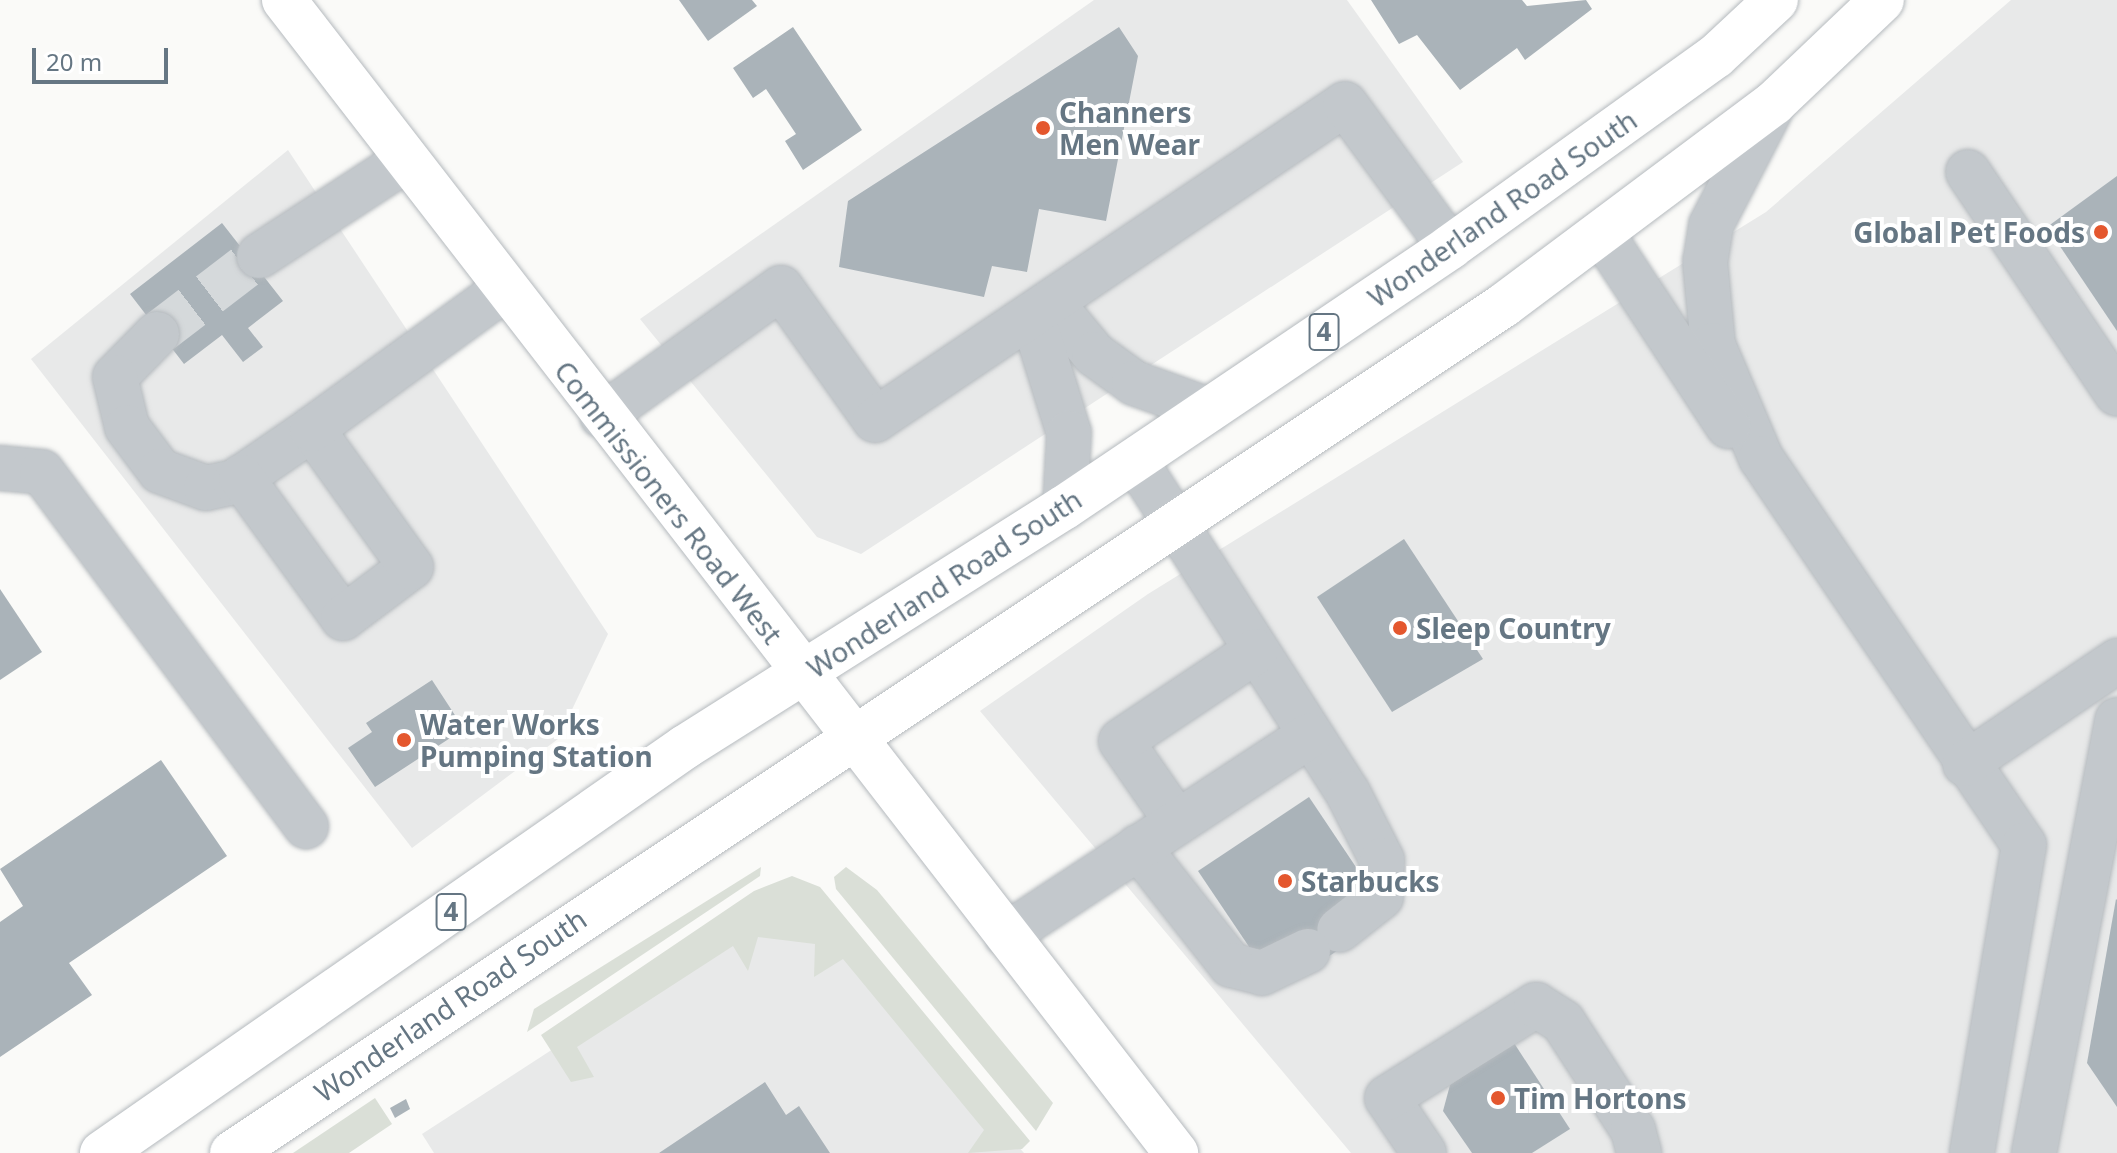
<!DOCTYPE html>
<html>
<head>
<meta charset="utf-8">
<style>
  body { margin:0 }
  #map { position:relative; width:2117px; height:1153px; overflow:hidden; background:#fafaf8; font-family:"Noto Sans",sans-serif }
  div>[style] { position:absolute }
  .built>* { inset:0; background:#e8e9e9 }
  .green>* { inset:0; background:#dadfd7 }
  .building>* { inset:0; background:#aab3b9 }
  .minor-tunnel>* { height:44px; margin-top:-22px; transform-origin:0; background:repeating-linear-gradient(90deg,#d5d9db 0 44px,transparent 0 66px) }
  .roads { filter:drop-shadow(0 0 2px #b5babe) drop-shadow(0 0 2px #b5babe) }
  .minor>* { height:44px; margin:-22px; padding:0 22px; transform-origin:22px; border-radius:22px; background:#c3c8cc }
  .major>* { height:44px; margin:-22px; padding:0 22px; transform-origin:22px; border-radius:22px; background:#fff }
  .dots>* { width:22px; height:22px; translate:-50% -50%; box-sizing:border-box; border:4px solid #fff; border-radius:50% }
  span { translate:-50% -50%; white-space:nowrap; text-align:center; line-height:1.15; -webkit-text-stroke:8px #fff; paint-order:stroke }
  .shield-label span { padding:2px 6px; background:#fff; border:2px solid; border-radius:6px; -webkit-text-stroke-width:0 }
  .shield-label { font-size:26px; color:#657683; font-weight:700 }
  .poi-label { font-size:28px; color:#657683; font-weight:700 }
  .left { translate:0 -50%; text-align:left }
  .right { translate:-100% -50%; text-align:right }
  .street-label { font-size:28px; color:#657683 }
  .scale { position:absolute; left:32px; top:48px; width:136px; height:36px; box-sizing:border-box; border:4px solid #657683; border-top:0; padding-left:10px; font-size:24px; line-height:28px; white-space:nowrap; color:#657683; -webkit-text-stroke:6px #fff; paint-order:stroke }
</style>
</head>
<body>
<div id="map">
  <div class="built">
    <div style="clip-path:polygon(1094px 0,1347px 0,1463px 162px,861px 554px,817px 537px,640px 319px)"></div>
    <div style="clip-path:polygon(2011px 0,2117px 0,2117px 1153px,1351px 1153px,980px 711px,1148px 594px,1766px 212px)"></div>
    <div style="clip-path:polygon(288px 150px,608px 634px,558px 739px,412px 848px,31px 359px)"></div>
    <div style="clip-path:polygon(798px 890px,1024px 1153px,434px 1153px,422px 1134px)"></div>
  </div>
  <div class="green">
    <div style="clip-path:polygon(761px 867px,760px 876px,527px 1032px,534px 1009px)"></div>
    <div style="clip-path:polygon(846px 867px,877px 890px,1053px 1103px,1036px 1131px,836px 889px,834px 877px)"></div>
    <div style="clip-path:polygon(792px 876px,820px 887px,1030px 1141px,1022px 1149px,968px 1153px,984px 1130px,843px 959px,814px 977px,815px 944px,758px 937px,748px 971px,733px 946px,577px 1047px,594px 1077px,571px 1082px,541px 1035px,754px 891px)"></div>
    <div style="clip-path:polygon(375px 1098px,392px 1124px,349px 1153px,293px 1153px)"></div>
  </div>
  <div class="building">
    <div style="clip-path:polygon(679px 0,752px 0,757px 6px,708px 41px)"></div>
    <div style="clip-path:polygon(1371px 0,1522px 0,1527px 6px,1586px 0,1592px 9px,1525px 60px,1517px 48px,1460px 90px,1417px 35px,1399px 44px)"></div>
    <div style="clip-path:polygon(793px 27px,862px 130px,803px 170px,785px 141px,796px 134px,766px 89px,753px 98px,733px 68px)"></div>
    <div style="clip-path:polygon(1119px 27px,1138px 56px,1106px 221px,1039px 209px,1027px 272px,992px 266px,984px 297px,839px 267px,848px 201px)"></div>
    <div style="clip-path:polygon(2117px 176px,2117px 331px,2047px 227px)"></div>
    <div style="clip-path:polygon(222px 223px,283px 301px,248px 328px,263px 347px,243px 362px,222px 335px,184px 364px,130px 294px)"></div>
    <div style="clip-path:polygon(1404px 539px,1483px 659px,1392px 712px,1317px 597px)"></div>
    <div style="clip-path:polygon(0 589px,42px 652px,0 680px)"></div>
    <div style="clip-path:polygon(432px 680px,464px 729px,375px 787px,348px 748px,372px 732px,366px 723px)"></div>
    <div style="clip-path:polygon(161px 760px,227px 856px,69px 963px,92px 995px,0 1057px,0 922px,23px 906px,0 869px)"></div>
    <div style="clip-path:polygon(1309px 797px,1372px 891px,1346px 945px,1320px 962px,1262px 966px,1198px 871px)"></div>
    <div style="clip-path:polygon(2116px 899px,2117px 900px,2117px 1107px,2087px 1063px)"></div>
    <div style="clip-path:polygon(1514px 1043px,1570px 1129px,1532px 1153px,1472px 1153px,1443px 1111px,1450px 1085px)"></div>
    <div style="clip-path:polygon(765px 1082px,786px 1115px,799px 1106px,830px 1153px,659px 1153px)"></div>
    <div style="clip-path:polygon(406px 1099px,410px 1109px,395px 1118px,390px 1108px)"></div>
  </div>
  <div class="minor-tunnel">
    <div style="left:157px;top:334px;width:128px;rotate:-37.4deg"></div>
  </div>
  <div class="roads">
    <div class="minor">
      <div style="left:1774px;top:103px;width:137px;rotate:117.3deg"></div>
      <div style="left:1711px;top:225px;width:36px;rotate:99deg"></div>
      <div style="left:1705px;top:261px;width:84px;rotate:84.6deg"></div>
      <div style="left:1713px;top:345px;width:123px;rotate:67deg"></div>
      <div style="left:1761px;top:458px;width:468px;rotate:55.8deg"></div>
      <div style="left:2024px;top:845px;width:312px;rotate:99.6deg"></div>
      <div style="left:1968px;top:172px;width:267px;rotate:56.1deg"></div>
      <div style="left:1602px;top:234px;width:230px;rotate:56.7deg"></div>
      <div style="left:259px;top:256px;width:176px;rotate:-33.1deg"></div>
      <div style="left:1051px;top:302px;width:67px;rotate:50.4deg"></div>
      <div style="left:1094px;top:354px;width:49px;rotate:35.9deg"></div>
      <div style="left:1134px;top:383px;width:80px;rotate:19.8deg"></div>
      <div style="left:1032px;top:315px;width:124px;rotate:72.6deg"></div>
      <div style="left:1069px;top:433px;width:74px;rotate:93.1deg"></div>
      <div style="left:157px;top:334px;width:60px;rotate:134.3deg"></div>
      <div style="left:115px;top:377px;width:51px;rotate:76.5deg"></div>
      <div style="left:127px;top:427px;width:55px;rotate:53.1deg"></div>
      <div style="left:160px;top:471px;width:49px;rotate:20.3deg"></div>
      <div style="left:206px;top:488px;width:30px;rotate:-12deg"></div>
      <div style="left:235px;top:482px;width:93px;rotate:-34.5deg"></div>
      <div style="left:602px;top:416px;width:220px;rotate:-35.6deg"></div>
      <div style="left:781px;top:288px;width:162px;rotate:54.5deg"></div>
      <div style="left:875px;top:420px;width:566px;rotate:-33.91deg"></div>
      <div style="left:1345px;top:104px;width:177px;rotate:53.7deg"></div>
      <div style="left:1135px;top:460px;width:395px;rotate:57.4deg"></div>
      <div style="left:1348px;top:793px;width:75px;rotate:63.1deg"></div>
      <div style="left:1382px;top:860px;width:37px;rotate:92deg"></div>
      <div style="left:1381px;top:897px;width:53px;rotate:141.8deg"></div>
      <div style="left:0;top:468px;width:42px;rotate:5.4deg"></div>
      <div style="left:42px;top:472px;width:442px;rotate:53.3deg"></div>
      <div style="left:241px;top:477px;width:174px;rotate:54.1deg"></div>
      <div style="left:343px;top:618px;width:85px;rotate:-36.9deg"></div>
      <div style="left:411px;top:567px;width:170px;rotate:-125.7deg"></div>
      <div style="left:312px;top:429px;width:238px;rotate:-36deg"></div>
      <div style="left:1965px;top:764px;width:184px;rotate:-34.1deg"></div>
      <div style="left:1177px;top:822px;width:98px;rotate:-124.7deg"></div>
      <div style="left:1121px;top:741px;width:162px;rotate:-33.7deg"></div>
      <div style="left:1138px;top:847px;width:150px;rotate:51.8deg"></div>
      <div style="left:1231px;top:965px;width:32px;rotate:14deg"></div>
      <div style="left:1262px;top:973px;width:51px;rotate:-25.6deg"></div>
      <div style="left:1006px;top:935px;width:363px;rotate:-33.3deg"></div>
      <div style="left:1424px;top:1153px;width:66px;rotate:-123.9deg"></div>
      <div style="left:1387px;top:1098px;width:176px;rotate:-32deg"></div>
      <div style="left:1536px;top:1005px;width:32px;rotate:32deg"></div>
      <div style="left:1563px;top:1022px;width:129px;rotate:57.1deg"></div>
      <div style="left:1633px;top:1130px;width:24px;rotate:75deg"></div>
      <div style="left:2034px;top:1153px;width:441px;rotate:-79.1deg"></div>
    </div>
    <div class="major">
      <div style="left:284px;top:0;width:1458px;rotate:52.27deg"></div>
      <div style="left:102px;top:1153px;width:710px;rotate:-34.85deg"></div>
      <div style="left:685px;top:747px;width:449px;rotate:-32.3deg"></div>
      <div style="left:1065px;top:507px;width:465px;rotate:-34deg"></div>
      <div style="left:1450px;top:247px;width:327px;rotate:-35.7deg"></div>
      <div style="left:1716px;top:56px;width:82px;rotate:-43deg"></div>
      <div style="left:232px;top:1153px;width:1529px;rotate:-33.69deg"></div>
      <div style="left:1504px;top:305px;width:337px;rotate:-36.8deg"></div>
      <div style="left:1774px;top:103px;width:149px;rotate:-43.6deg"></div>
    </div>
  </div>
  <div class="dots">
    <div style="left:1043px;top:128px;background:#e4572e"></div>
    <div style="left:2101px;top:232px;background:#e4572e"></div>
    <div style="left:1400px;top:628px;background:#e4572e"></div>
    <div style="left:404px;top:740px;background:#e4572e"></div>
    <div style="left:1285px;top:881px;background:#e4572e"></div>
    <div style="left:1498px;top:1098px;background:#e4572e"></div>
  </div>
  <div class="shield-label">
    <span style="left:1324px;top:332px">4</span>
    <span style="left:451px;top:912px">4</span>
  </div>
  <div class="poi-label">
    <span class="left" style="left:1059px;top:128px">Channers<br>Men Wear</span>
    <span class="right" style="left:2085px;top:232px">Global Pet Foods</span>
    <span class="left" style="left:1416px;top:628px">Sleep Country</span>
    <span class="left" style="left:420px;top:740px">Water Works<br>Pumping Station</span>
    <span class="left" style="left:1301px;top:881px">Starbucks</span>
    <span class="left" style="left:1514px;top:1098px">Tim Hortons</span>
  </div>
  <div class="street-label">
    <span style="left:1502px;top:208px;rotate:-35deg">Wonderland Road South</span>
    <span style="left:669px;top:502px;rotate:52deg">Commissioners Road West</span>
    <span style="left:944px;top:583px;rotate:-33deg">Wonderland Road South</span>
    <span style="left:450px;top:1005px;rotate:-34deg">Wonderland Road South</span>
  </div>
  <div class="scale">20 m</div>
</div>
</body>
</html>
